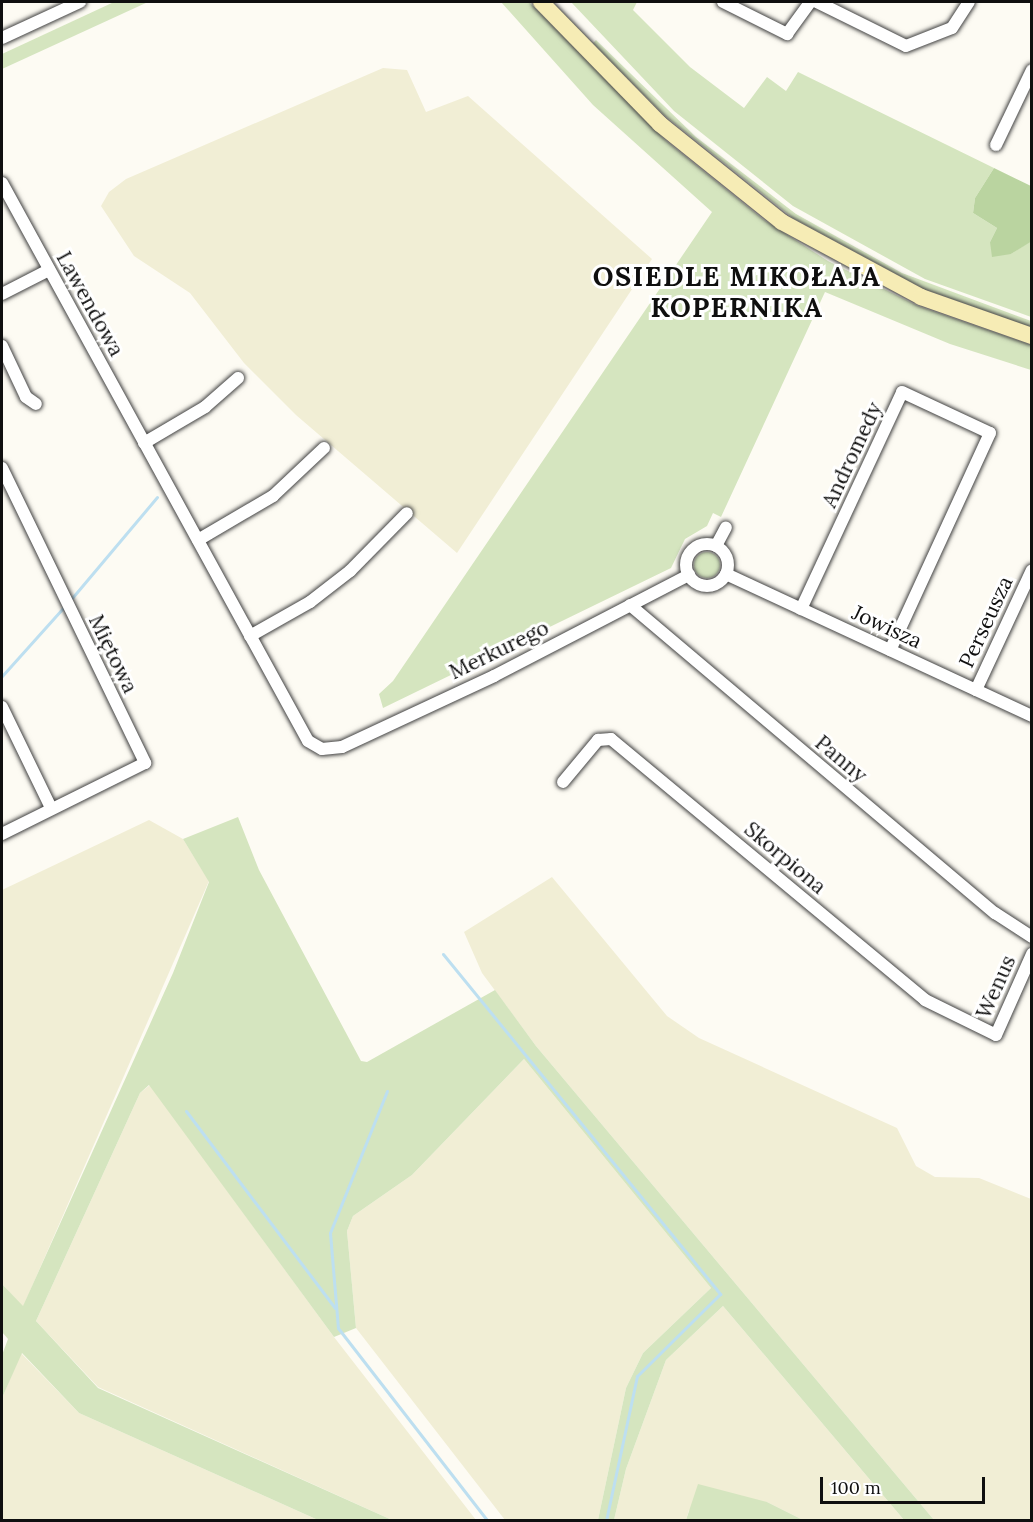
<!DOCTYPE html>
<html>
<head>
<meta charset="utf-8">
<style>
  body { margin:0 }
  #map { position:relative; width:1033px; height:1522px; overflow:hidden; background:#fdfbf3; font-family:Lora,serif }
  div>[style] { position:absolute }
  .farmland>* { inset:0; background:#f1eed5 }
  .green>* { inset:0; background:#d5e5bf }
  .round { border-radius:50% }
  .forest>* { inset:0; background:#bad4a0 }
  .stream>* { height:3px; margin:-1.5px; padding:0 1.5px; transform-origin:1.5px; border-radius:1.5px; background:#bddff0 }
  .roads { filter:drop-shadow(0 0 2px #424242) drop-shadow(0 0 2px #424242) }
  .street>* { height:12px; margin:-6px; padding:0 6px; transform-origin:6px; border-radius:6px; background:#fff }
  .street>.ring { margin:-6px; padding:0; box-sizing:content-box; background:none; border:12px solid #fff; border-radius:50% }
  .secondary>* { height:16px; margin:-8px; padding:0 8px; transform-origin:8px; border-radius:8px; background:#f6ecb5 }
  span { translate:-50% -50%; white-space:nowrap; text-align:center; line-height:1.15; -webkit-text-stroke:6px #fff; paint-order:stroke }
  .street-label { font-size:21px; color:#0f0f0f }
  .district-label { font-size:27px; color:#0f0f0f; font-weight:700; letter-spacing:1.5px }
  .frame { position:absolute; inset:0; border:3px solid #0f0f0f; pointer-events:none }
  .scale { position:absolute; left:820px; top:1477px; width:165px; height:27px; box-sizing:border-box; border:3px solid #0f0f0f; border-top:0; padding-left:8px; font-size:18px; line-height:21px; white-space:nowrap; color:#0f0f0f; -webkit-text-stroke:4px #fff; paint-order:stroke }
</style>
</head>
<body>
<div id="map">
  <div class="farmland">
    <div style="clip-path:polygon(383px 68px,407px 70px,426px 112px,468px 96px,652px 259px,457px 553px,296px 415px,244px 363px,190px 293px,134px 256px,101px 206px,109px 192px,126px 179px)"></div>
    <div style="clip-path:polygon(149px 820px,183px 839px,209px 881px,23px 1307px,2px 1284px,2px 890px)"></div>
    <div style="clip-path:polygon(552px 877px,667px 1016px,699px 1038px,897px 1128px,916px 1166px,935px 1177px,979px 1178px,1031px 1199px,1031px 1520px,934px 1520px,536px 1046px,482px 973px,464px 932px)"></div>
    <div style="clip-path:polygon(524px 1059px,711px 1288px,643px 1353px,626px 1388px,598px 1520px,505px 1520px,356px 1328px,347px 1231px,353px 1216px,412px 1175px)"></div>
    <div style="clip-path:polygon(150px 1085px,334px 1337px,476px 1520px,392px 1520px,98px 1387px,36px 1321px,140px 1093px)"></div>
    <div style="clip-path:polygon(723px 1306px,904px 1520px,803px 1520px,767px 1502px,689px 1510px,686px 1520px,614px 1520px,626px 1469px,666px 1360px)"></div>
    <div style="clip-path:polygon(21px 1353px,79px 1413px,318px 1520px,2px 1520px,2px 1398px)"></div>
  </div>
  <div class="green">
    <div style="clip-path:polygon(114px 2px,148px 2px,2px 69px,2px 54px)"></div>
    <div style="clip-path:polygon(501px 2px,529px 2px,665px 140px,764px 220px,828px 261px,918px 306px,1031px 345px,1031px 370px,950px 344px,825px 292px,721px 517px,713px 513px,707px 526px,685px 539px,671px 568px,383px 708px,379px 694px,393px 681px,712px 212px,593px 105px)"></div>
    <div style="clip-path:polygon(571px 2px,637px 2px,633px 10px,690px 67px,744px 108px,767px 77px,786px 91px,798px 72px,994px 168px,975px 198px,973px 213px,997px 228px,990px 242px,1011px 254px,1031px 241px,1031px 317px,925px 279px,793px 206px,674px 111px)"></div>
    <div style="clip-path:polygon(596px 40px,696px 137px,796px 214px,902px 273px,1031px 321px,1031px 327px,924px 289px,793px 218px,664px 115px,593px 43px)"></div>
    <div class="round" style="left:694px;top:552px;width:26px;height:26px"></div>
    <div style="clip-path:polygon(238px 817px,259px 870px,361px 1061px,367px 1062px,495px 990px,536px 1046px,934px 1520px,904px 1520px,723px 1306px,666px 1360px,626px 1469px,614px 1520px,598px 1520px,626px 1388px,643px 1353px,711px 1288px,524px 1059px,412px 1175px,353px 1216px,347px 1231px,356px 1328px,334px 1337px,149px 1085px,140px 1093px,36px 1321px,98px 1388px,392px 1520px,318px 1520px,79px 1413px,22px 1353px,2px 1398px,2px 1355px,8px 1339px,2px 1332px,2px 1284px,23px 1306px,173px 973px,209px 882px,183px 839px)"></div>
    <div style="clip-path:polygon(698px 1484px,767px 1502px,803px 1520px,686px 1520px)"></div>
  </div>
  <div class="forest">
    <div style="clip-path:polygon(994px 168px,1031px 186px,1032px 241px,1011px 254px,992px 257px,990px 242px,997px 228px,973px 213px,975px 198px)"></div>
  </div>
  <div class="stream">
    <div style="left:72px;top:598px;width:132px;rotate:-49.9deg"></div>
    <div style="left:2px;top:676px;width:93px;rotate:-48.1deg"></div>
    <div style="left:443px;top:954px;width:439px;rotate:50.8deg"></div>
    <div style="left:720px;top:1294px;width:117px;rotate:135.3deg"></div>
    <div style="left:637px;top:1376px;width:147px;rotate:102.1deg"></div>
    <div style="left:387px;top:1091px;width:153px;rotate:111.9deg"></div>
    <div style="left:330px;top:1233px;width:95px;rotate:85.2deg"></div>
    <div style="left:338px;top:1328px;width:243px;rotate:52.2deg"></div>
    <div style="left:186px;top:1111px;width:247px;rotate:52.9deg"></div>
  </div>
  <div class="roads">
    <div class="street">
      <div style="left:723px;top:2px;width:72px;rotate:26.6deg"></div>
      <div style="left:787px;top:34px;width:39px;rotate:-54deg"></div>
      <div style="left:817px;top:2px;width:99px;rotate:26.3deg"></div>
      <div style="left:906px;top:46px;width:49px;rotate:-21.4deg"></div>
      <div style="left:952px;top:28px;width:31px;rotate:-57deg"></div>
      <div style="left:2px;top:38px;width:86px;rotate:-24.8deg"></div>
      <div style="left:996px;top:145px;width:83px;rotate:-64.4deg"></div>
      <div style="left:2px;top:183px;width:636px;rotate:61.26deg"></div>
      <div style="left:308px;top:741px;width:16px;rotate:30deg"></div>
      <div style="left:322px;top:749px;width:20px;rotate:-6deg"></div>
      <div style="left:342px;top:747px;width:168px;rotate:-25deg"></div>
      <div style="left:494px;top:676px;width:220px;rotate:-27.4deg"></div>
      <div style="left:2px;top:294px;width:53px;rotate:-27.1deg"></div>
      <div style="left:2px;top:346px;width:56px;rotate:64.8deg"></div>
      <div style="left:26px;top:397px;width:12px;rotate:35deg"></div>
      <div style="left:144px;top:443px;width:71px;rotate:-30.5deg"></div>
      <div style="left:205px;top:407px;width:44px;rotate:-41.3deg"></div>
      <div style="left:2px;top:468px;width:328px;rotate:64.1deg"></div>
      <div style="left:145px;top:763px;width:160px;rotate:153.6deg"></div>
      <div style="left:198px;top:540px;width:87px;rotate:-30.4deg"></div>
      <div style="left:273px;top:496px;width:70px;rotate:-43.3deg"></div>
      <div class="ring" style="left:686px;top:544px;width:30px;height:30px"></div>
      <div style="left:716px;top:546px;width:21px;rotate:-62deg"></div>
      <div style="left:726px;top:574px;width:337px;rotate:24.9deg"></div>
      <div style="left:630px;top:605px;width:478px;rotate:40.2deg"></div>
      <div style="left:995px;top:913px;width:44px;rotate:33deg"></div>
      <div style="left:801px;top:609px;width:239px;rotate:-65deg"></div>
      <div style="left:902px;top:392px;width:97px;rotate:25deg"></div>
      <div style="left:990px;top:433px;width:239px;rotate:114.7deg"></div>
      <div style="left:250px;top:636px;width:69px;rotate:-29.5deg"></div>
      <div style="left:310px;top:602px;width:51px;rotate:-37.8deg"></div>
      <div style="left:350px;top:571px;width:81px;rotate:-45.5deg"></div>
      <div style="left:976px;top:690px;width:132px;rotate:-65deg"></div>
      <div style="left:2px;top:707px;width:112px;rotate:64.1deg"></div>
      <div style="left:563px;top:782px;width:55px;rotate:-50.2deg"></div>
      <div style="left:598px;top:740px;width:13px;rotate:-4deg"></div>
      <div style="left:611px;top:739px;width:408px;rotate:39.7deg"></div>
      <div style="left:925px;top:1000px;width:79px;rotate:26.2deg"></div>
      <div style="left:996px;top:1035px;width:89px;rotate:-66deg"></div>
    </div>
    <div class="secondary">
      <div style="left:541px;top:2px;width:170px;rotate:45.7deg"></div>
      <div style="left:660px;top:124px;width:156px;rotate:38.8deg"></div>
      <div style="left:782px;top:222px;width:158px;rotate:28.3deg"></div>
      <div style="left:921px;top:297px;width:118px;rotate:19.4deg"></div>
    </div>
  </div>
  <div class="street-label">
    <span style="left:90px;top:304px;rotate:61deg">Lawendowa</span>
    <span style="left:852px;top:455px;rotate:-65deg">Andromedy</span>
    <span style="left:986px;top:622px;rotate:-65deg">Perseusza</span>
    <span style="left:887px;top:627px;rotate:25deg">Jowisza</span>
    <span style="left:499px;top:650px;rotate:-26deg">Merkurego</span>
    <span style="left:113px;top:654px;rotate:64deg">Miętowa</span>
    <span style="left:841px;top:759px;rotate:40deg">Panny</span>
    <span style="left:785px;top:858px;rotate:40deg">Skorpiona</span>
    <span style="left:996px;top:987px;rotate:-66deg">Wenus</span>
  </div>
  <div class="district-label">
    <span style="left:737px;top:292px">OSIEDLE MIKOŁAJA<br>KOPERNIKA</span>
  </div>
  <div class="frame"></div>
  <div class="scale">100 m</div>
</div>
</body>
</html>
